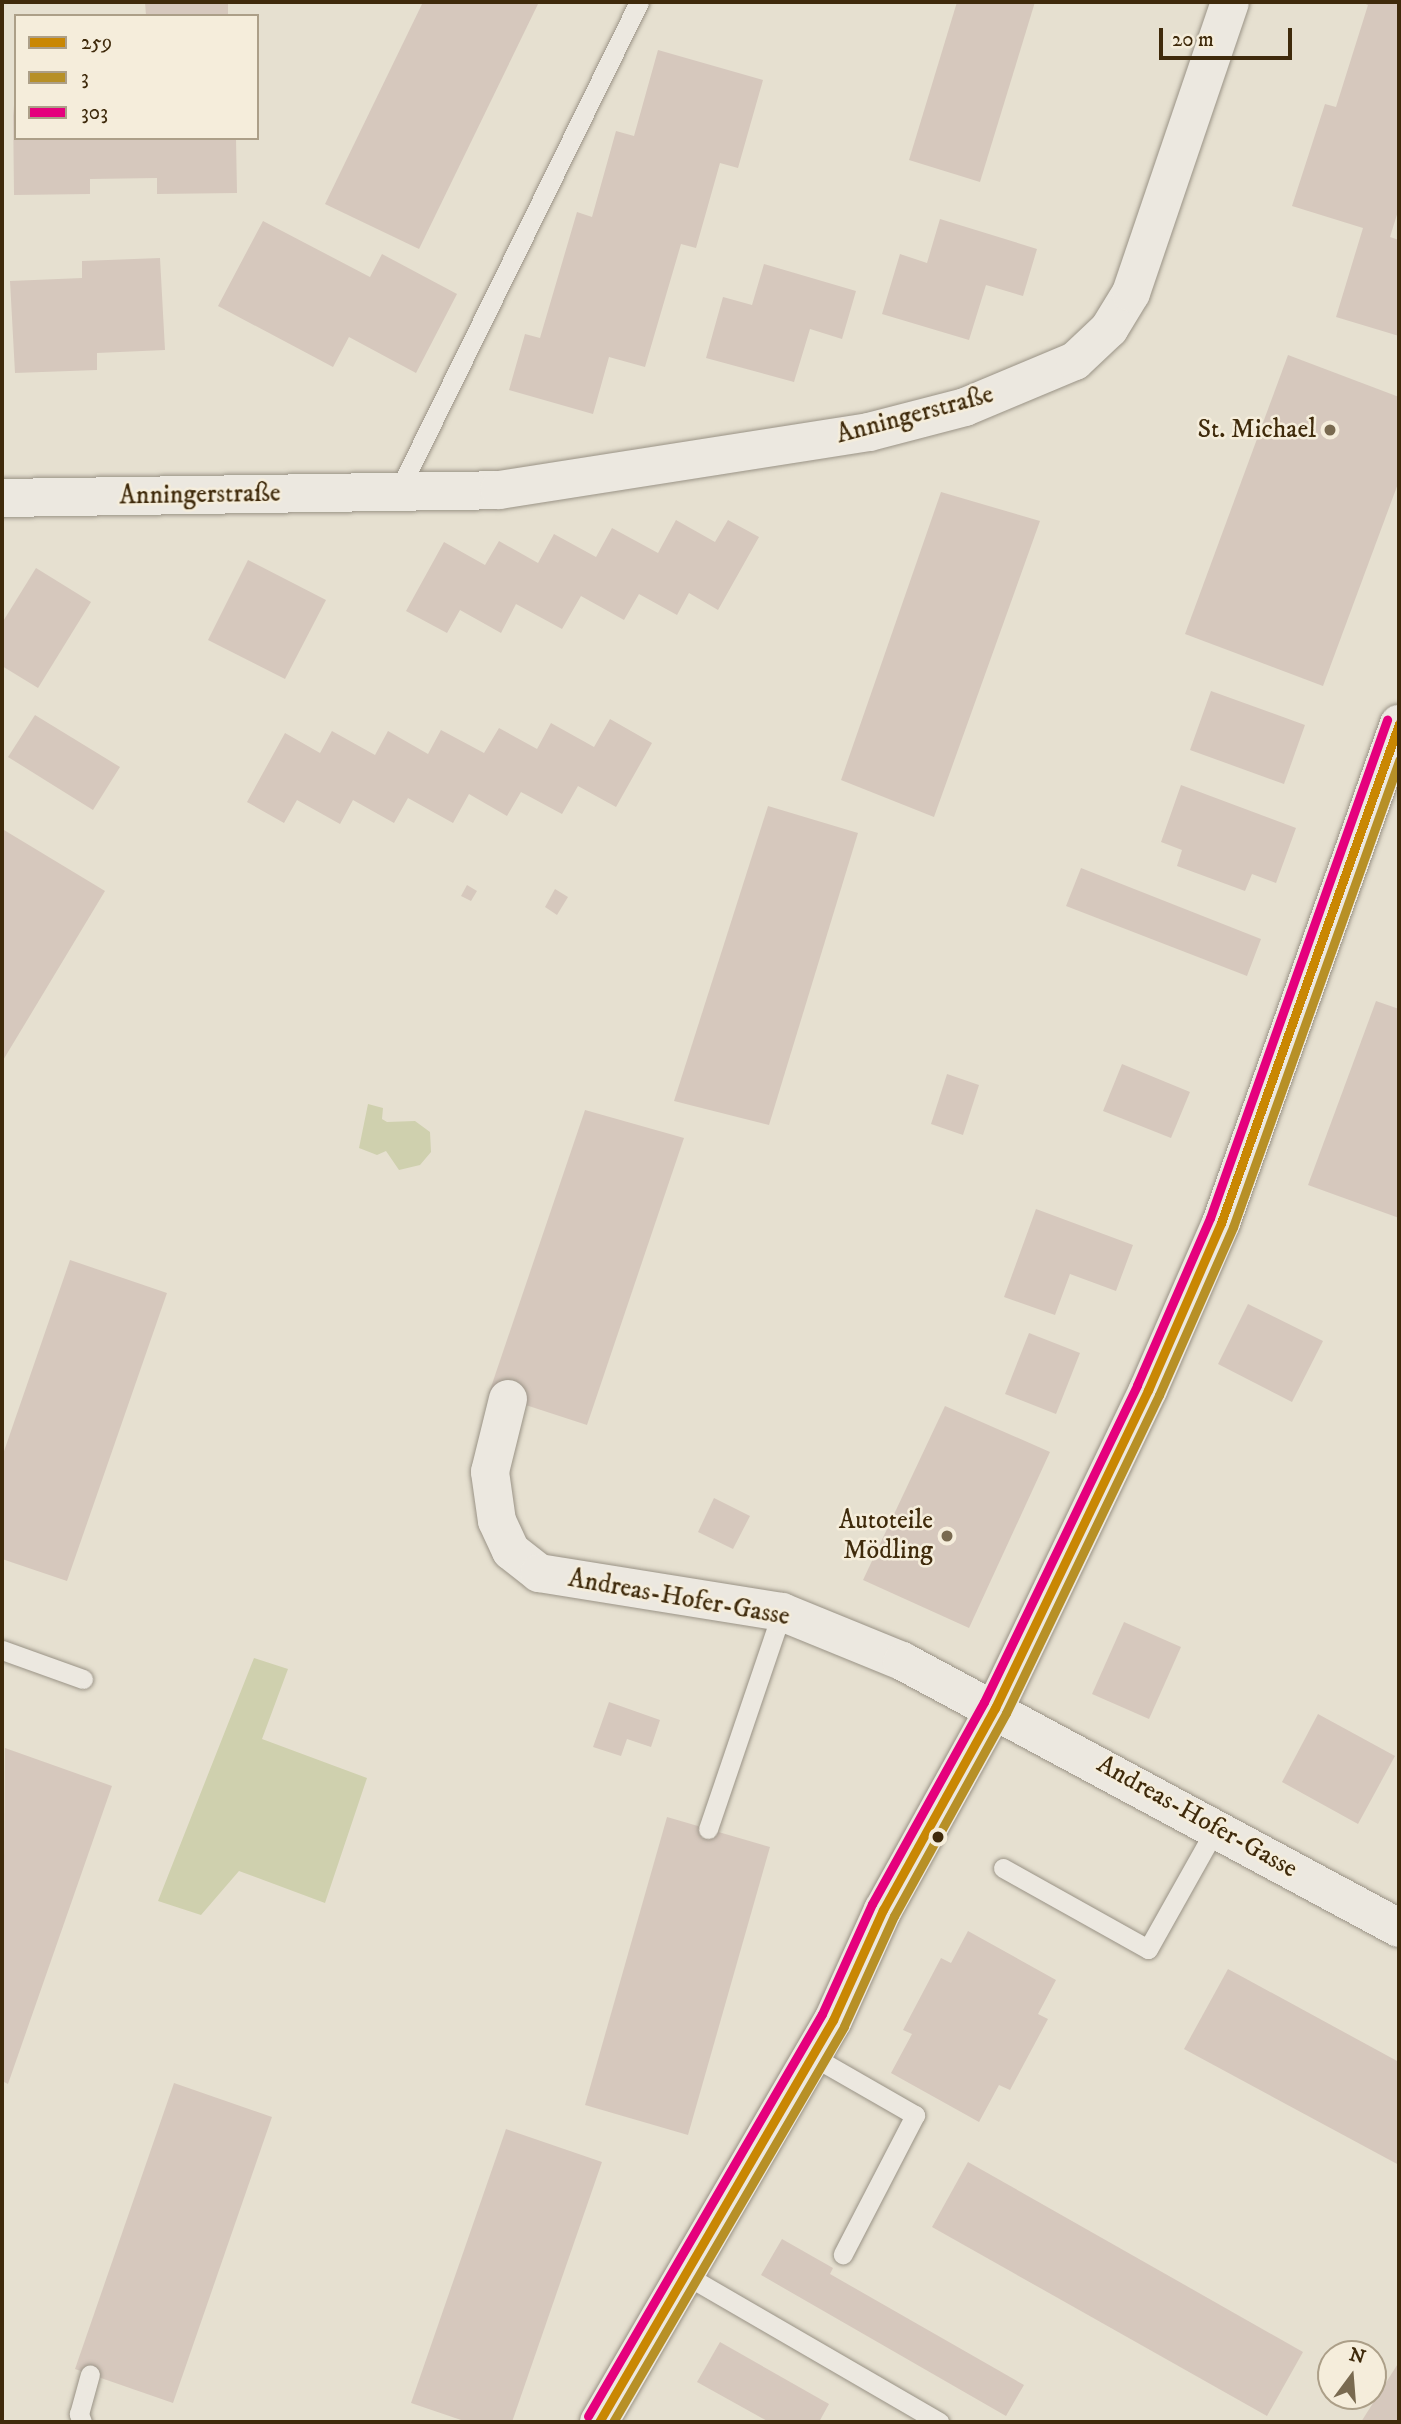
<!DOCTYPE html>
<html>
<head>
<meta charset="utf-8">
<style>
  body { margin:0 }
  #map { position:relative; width:1401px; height:2424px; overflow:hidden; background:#e6e0d0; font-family:"IM FELL DW Pica",serif }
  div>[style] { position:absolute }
  .green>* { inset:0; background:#cfd0ae }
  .building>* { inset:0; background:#d6c8bd }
  .roads { filter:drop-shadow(0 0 2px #9a9386) drop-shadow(0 0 2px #9a9386) }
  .service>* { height:19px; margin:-9.5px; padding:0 9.5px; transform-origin:9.5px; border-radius:9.5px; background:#ece8e0 }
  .minor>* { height:38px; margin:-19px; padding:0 19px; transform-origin:19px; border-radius:19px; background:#ece8e0 }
  .bus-1>* { height:9px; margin:-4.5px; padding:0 4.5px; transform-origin:4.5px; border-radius:4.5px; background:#c98703 }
  .bus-2>* { height:9px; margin:-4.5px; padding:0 4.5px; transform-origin:4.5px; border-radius:4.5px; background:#b79027 }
  .bus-3>* { height:9px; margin:-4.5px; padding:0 4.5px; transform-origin:4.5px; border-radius:4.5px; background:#e5007d }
  .dots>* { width:19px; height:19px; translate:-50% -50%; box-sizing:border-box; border:4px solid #f5eddb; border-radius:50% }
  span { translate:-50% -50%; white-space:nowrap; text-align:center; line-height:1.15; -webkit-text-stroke:5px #f5eddb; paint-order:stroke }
  .street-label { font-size:26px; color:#3f2a0b }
  .poi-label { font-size:26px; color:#3f2a0b }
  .right { translate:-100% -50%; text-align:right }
  .frame { position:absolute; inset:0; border:4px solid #3f2a0b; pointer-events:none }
  .legend { position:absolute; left:14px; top:14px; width:245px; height:126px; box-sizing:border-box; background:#f5eddb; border:2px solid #ac9f88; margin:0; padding:9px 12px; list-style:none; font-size:21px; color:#3f2a0b }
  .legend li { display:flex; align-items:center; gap:14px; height:35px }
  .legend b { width:35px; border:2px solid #ac9f88 }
  .north { position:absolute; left:1317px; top:2340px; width:70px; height:70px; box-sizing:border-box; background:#f5eddb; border:2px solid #ac9f88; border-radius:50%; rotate:16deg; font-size:19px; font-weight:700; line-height:28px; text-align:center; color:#3f2a0b }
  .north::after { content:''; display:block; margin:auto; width:24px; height:32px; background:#796a50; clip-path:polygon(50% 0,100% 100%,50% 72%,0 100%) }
  .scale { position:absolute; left:1159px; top:28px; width:133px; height:32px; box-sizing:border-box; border:4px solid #3f2a0b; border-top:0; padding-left:9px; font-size:21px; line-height:24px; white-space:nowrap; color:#3f2a0b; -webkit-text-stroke:5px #f5eddb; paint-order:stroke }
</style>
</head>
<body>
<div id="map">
  <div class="green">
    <div style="clip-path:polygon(368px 1104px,383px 1108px,382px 1119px,387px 1122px,415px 1121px,430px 1132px,431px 1152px,420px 1165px,399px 1170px,386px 1151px,377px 1155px,359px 1148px)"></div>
    <div style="clip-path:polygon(254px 1658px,288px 1669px,262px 1739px,367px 1778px,325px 1903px,239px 1871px,201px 1915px,158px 1901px)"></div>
  </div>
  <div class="building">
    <div style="clip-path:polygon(145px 2px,228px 2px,228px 15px,146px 16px)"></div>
    <div style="clip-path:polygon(423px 2px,539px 2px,419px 249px,325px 204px)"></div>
    <div style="clip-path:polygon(957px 2px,1035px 2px,980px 182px,909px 160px)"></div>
    <div style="clip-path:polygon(1361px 2px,1399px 2px,1399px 208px,1390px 237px,1399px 240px,1399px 336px,1336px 317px,1363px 228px,1292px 206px,1325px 104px,1336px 107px,1368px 5px)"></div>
    <div style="clip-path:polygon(658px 50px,763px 80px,738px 168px,720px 163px,696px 248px,681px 244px,645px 367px,609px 357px,593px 414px,509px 390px,525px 334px,540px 338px,577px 212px,592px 217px,616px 131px,634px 136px)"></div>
    <div style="clip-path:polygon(13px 105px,16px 138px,236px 138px,237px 193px,157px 194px,157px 178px,90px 179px,90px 194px,14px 195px)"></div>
    <div style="clip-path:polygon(940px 219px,1037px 249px,1023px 296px,986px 285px,969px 340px,882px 314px,900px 254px,927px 263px)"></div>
    <div style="clip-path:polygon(263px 221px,370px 277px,382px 254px,457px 294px,416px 373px,349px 337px,333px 367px,218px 306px)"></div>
    <div style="clip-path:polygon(160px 258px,165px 350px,97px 353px,97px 370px,15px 373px,10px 281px,82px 278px,82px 261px)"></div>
    <div style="clip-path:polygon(764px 264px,856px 291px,842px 339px,810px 329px,794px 382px,706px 358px,723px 297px,752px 305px)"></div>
    <div style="clip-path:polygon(1288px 355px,1399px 397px,1399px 481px,1323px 686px,1185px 634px)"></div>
    <div style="clip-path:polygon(941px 492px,1040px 521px,934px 817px,841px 780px)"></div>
    <div style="clip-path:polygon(676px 520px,715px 542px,728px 520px,759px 537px,718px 610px,689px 593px,677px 615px,639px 594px,624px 620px,581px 596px,562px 629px,516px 604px,501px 633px,460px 610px,447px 633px,406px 611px,444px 542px,485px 565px,499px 541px,538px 563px,554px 534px,596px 557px,612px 528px,658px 553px)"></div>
    <div style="clip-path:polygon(248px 560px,326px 600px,285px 679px,208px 640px)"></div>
    <div style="clip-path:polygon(36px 568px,91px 602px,38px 688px,2px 666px,2px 623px)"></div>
    <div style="clip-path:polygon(1211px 691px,1305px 725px,1284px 784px,1190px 750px)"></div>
    <div style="clip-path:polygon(35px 715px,120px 767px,93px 810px,8px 757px)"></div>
    <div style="clip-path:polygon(610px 719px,652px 743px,616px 807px,578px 786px,562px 814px,521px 792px,507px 816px,469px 794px,453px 823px,408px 798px,394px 823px,353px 800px,340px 824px,297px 800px,284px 823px,247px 802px,285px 733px,320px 753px,332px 731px,375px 755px,388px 731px,428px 754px,441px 730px,484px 753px,499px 728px,537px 749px,551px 723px,594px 747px)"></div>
    <div style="clip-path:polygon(1181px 785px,1296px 828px,1276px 883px,1252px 874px,1245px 891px,1177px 866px,1182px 850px,1161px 842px)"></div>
    <div style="clip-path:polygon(768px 806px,858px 833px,769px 1125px,674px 1101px)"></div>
    <div style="clip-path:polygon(4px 830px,105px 891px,2px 1062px,2px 834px)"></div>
    <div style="clip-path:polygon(1081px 868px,1261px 939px,1247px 976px,1066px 906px)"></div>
    <div style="clip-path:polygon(467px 885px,477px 891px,471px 901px,461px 896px)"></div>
    <div style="clip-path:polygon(555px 889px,568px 897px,557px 915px,545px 907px)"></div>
    <div style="clip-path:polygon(1376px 1001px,1399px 1009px,1399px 1218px,1308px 1185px)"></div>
    <div style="clip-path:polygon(1122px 1064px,1190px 1092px,1171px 1138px,1103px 1111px)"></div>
    <div style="clip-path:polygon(947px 1074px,979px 1085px,963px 1135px,931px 1124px)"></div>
    <div style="clip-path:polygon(585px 1110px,684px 1138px,587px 1425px,489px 1393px)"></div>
    <div style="clip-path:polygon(1036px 1209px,1133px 1245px,1116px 1291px,1070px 1274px,1055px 1315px,1004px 1297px)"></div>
    <div style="clip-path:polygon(70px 1260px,167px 1293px,67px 1581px,2px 1559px,2px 1457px)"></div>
    <div style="clip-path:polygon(1248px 1304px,1323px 1341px,1292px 1402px,1218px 1364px)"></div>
    <div style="clip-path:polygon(1029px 1333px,1080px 1353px,1056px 1414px,1005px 1394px)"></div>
    <div style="clip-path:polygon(945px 1406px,1050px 1452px,969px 1628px,863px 1580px)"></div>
    <div style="clip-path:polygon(714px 1498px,750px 1516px,733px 1549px,698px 1532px)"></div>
    <div style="clip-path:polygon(1124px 1622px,1181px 1647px,1149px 1719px,1092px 1694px)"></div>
    <div style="clip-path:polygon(609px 1702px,660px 1720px,651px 1747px,627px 1739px,621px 1756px,593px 1747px)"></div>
    <div style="clip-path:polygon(1318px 1714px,1395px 1756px,1358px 1824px,1282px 1782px)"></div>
    <div style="clip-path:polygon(5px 1748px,112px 1786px,8px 2084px,2px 2081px)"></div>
    <div style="clip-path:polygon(667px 1817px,770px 1847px,688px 2135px,585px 2105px)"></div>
    <div style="clip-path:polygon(968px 1931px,1056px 1980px,1038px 2014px,1048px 2019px,1010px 2090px,999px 2085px,979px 2122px,891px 2073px,912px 2034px,903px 2030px,941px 1958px,951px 1963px)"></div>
    <div style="clip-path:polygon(1228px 1969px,1399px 2062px,1399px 2165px,1184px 2049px)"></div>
    <div style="clip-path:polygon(174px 2083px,272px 2117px,173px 2403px,75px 2369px)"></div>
    <div style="clip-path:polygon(506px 2129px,602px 2162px,512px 2422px,467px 2422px,411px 2403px)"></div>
    <div style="clip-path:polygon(968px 2162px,1303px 2352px,1267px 2416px,932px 2227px)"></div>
    <div style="clip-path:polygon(782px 2239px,833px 2268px,830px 2274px,1024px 2385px,1006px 2416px,761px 2275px)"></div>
    <div style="clip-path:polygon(720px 2342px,829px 2404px,819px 2422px,769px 2422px,697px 2382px)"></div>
    <div style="clip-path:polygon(1399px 2362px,1399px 2422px,1361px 2422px)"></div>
  </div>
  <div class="roads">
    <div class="service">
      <div style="left:398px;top:492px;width:546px;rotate:-63.81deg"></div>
      <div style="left:2px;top:1650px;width:86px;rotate:19.7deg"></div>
      <div style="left:708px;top:1829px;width:229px;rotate:-71.2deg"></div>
      <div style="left:1003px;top:1868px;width:166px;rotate:29.2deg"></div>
      <div style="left:1148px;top:1949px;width:139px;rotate:-60.7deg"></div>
      <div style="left:812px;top:2056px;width:119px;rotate:29.8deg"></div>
      <div style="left:915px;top:2115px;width:157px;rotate:117.4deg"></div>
      <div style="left:684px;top:2274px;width:295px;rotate:30.1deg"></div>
      <div style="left:82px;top:2422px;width:9px;rotate:-111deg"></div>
      <div style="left:79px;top:2414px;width:41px;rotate:-74.6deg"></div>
    </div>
    <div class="minor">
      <div style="left:2px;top:498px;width:497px;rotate:-0.9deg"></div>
      <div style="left:499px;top:490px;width:375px;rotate:-8.9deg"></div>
      <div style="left:869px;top:432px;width:99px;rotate:-14.6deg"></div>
      <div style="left:965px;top:407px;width:119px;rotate:-22.7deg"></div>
      <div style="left:1075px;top:361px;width:47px;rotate:-43.3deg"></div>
      <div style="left:1109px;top:329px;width:42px;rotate:-58.6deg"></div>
      <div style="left:1131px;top:293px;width:307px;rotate:-71.2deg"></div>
      <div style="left:508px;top:1399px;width:75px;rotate:103.9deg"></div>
      <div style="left:490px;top:1472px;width:49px;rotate:81.9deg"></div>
      <div style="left:497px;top:1521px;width:33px;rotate:65deg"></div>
      <div style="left:511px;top:1551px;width:36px;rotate:38deg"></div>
      <div style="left:539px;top:1573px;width:246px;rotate:9.1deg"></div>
      <div style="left:782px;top:1612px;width:130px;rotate:22.2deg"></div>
      <div style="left:902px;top:1661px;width:564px;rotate:28.25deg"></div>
      <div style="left:599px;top:2422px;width:465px;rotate:-59.8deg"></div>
      <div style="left:833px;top:2020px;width:121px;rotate:-65.6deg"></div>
      <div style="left:883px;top:1910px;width:231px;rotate:-61deg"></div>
      <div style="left:995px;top:1708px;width:353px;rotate:-64.3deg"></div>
      <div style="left:1148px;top:1390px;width:182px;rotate:-66.4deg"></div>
      <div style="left:1221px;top:1223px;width:530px;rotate:-70.37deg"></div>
    </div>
  </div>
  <div class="bus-1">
    <div style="left:599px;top:2422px;width:465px;rotate:-59.8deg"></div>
    <div style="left:833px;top:2020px;width:121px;rotate:-65.6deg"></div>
    <div style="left:883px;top:1910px;width:231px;rotate:-61deg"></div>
    <div style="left:995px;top:1708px;width:353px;rotate:-64.3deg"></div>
    <div style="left:1148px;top:1390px;width:182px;rotate:-66.4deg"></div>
    <div style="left:1221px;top:1223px;width:530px;rotate:-70.37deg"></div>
  </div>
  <div class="bus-2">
    <div style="left:613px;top:2422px;width:458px;rotate:-59.7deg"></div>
    <div style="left:844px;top:2026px;width:121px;rotate:-65.6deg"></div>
    <div style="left:894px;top:1916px;width:232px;rotate:-61.1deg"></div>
    <div style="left:1006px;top:1713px;width:353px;rotate:-64.3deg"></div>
    <div style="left:1159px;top:1395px;width:184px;rotate:-66.2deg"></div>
    <div style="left:1233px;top:1227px;width:496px;rotate:-70.4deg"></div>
  </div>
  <div class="bus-3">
    <div style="left:588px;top:2416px;width:465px;rotate:-59.8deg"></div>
    <div style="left:822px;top:2014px;width:121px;rotate:-65.6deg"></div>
    <div style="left:872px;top:1904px;width:231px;rotate:-61deg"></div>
    <div style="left:984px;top:1702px;width:352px;rotate:-64.2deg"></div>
    <div style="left:1137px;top:1385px;width:182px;rotate:-66.4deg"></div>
    <div style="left:1210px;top:1218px;width:529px;rotate:-70.43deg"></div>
  </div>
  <div class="dots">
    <div style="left:1330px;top:430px;background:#796a50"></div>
    <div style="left:947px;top:1536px;background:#796a50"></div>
    <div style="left:938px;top:1837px;background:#3f2a0b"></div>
  </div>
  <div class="street-label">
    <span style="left:915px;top:415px;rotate:-15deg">Anningerstraße</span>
    <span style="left:200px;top:495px;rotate:-1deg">Anningerstraße</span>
    <span style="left:679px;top:1598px;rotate:10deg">Andreas-Hofer-Gasse</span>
    <span style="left:1197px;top:1817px;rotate:29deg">Andreas-Hofer-Gasse</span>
  </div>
  <div class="poi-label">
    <span class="right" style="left:1316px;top:430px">St. Michael</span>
    <span class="right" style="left:933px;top:1536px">Autoteile<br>Mödling</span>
  </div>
  <div class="frame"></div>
  <ul class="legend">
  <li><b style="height:9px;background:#c98703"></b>259</li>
  <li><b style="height:9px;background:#b79027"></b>3</li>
  <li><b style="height:9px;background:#e5007d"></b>303</li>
  </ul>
  <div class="north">N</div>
  <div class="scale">20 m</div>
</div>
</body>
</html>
